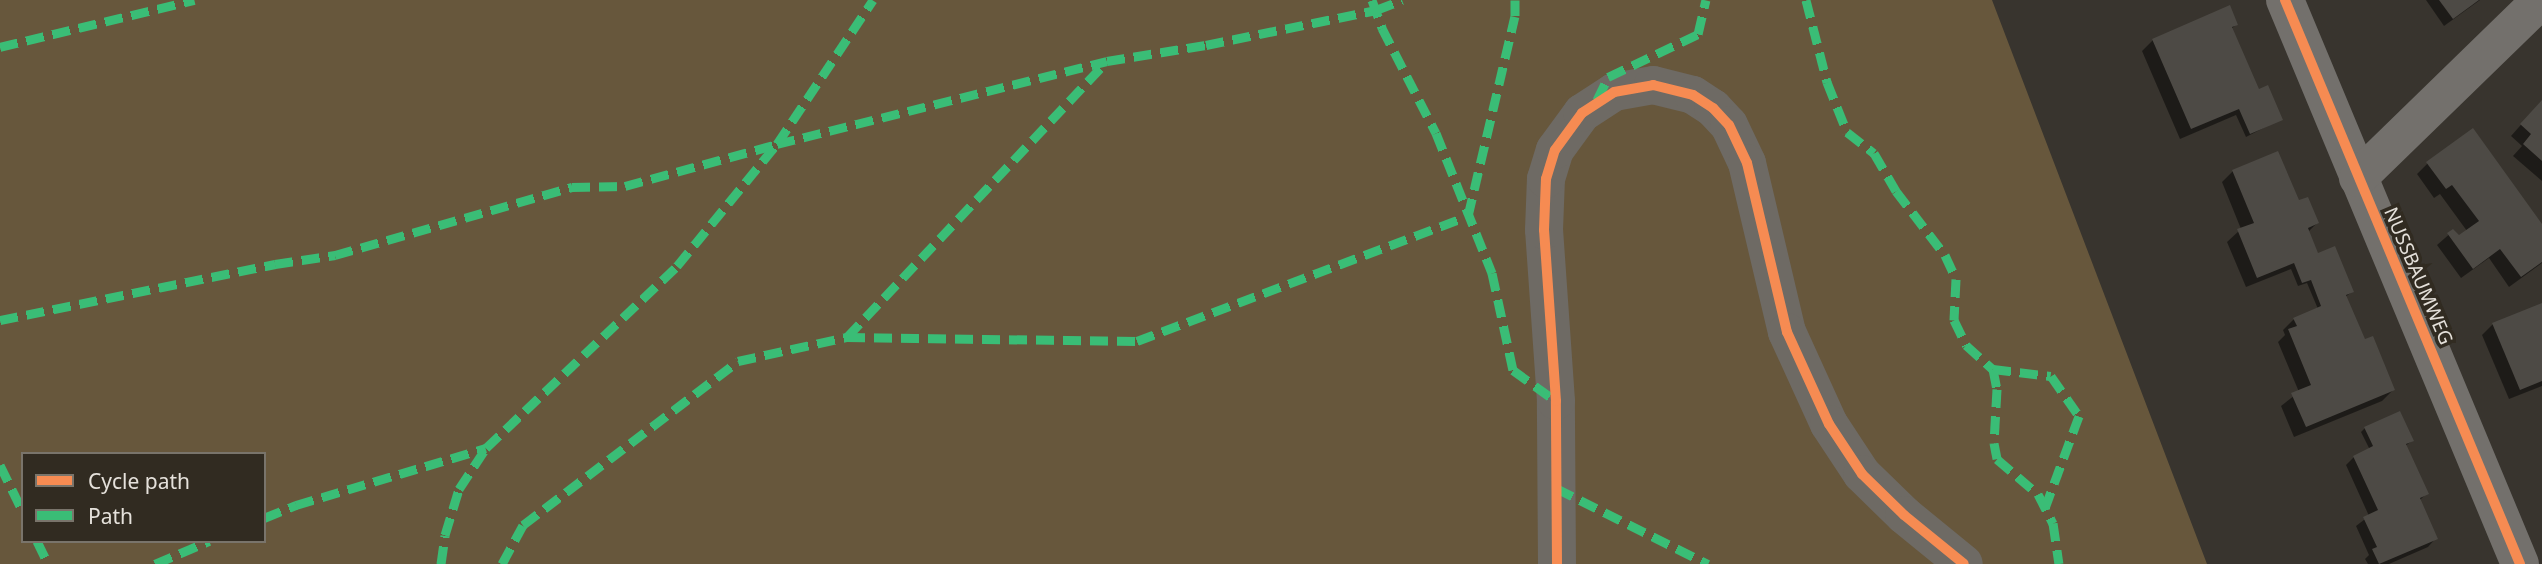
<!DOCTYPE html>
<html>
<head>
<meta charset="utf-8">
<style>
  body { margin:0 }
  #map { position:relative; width:2542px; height:564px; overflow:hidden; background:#38342e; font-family:"Noto Sans",sans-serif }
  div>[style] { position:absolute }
  .forest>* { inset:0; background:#67573c }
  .shadow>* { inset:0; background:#0007 }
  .building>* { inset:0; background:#4d4a45 }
  .street>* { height:38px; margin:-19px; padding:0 19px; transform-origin:19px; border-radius:19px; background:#73706c }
  .secondary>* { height:38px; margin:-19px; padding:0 19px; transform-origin:19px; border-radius:19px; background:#6e6a64 }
  .quiet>* { height:9px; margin-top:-4.5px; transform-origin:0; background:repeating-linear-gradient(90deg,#3abd76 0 18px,transparent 0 27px) }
  .cycleway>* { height:10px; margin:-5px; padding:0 5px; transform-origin:5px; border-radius:5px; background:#f68b52 }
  span { translate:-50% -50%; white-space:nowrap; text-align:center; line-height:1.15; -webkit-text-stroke:7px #312b21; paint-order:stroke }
  .street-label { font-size:19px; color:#e5e1db }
  .legend { position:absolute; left:21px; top:452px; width:245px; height:91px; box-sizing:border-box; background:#312b21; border:2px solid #79746b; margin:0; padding:9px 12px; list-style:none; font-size:21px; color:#e5e1db }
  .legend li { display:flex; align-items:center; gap:14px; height:35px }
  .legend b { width:35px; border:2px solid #79746b }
</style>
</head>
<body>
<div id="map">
  <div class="forest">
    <div style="clip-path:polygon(evenodd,0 0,1992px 0,2207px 564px,0 564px,0 0,23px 454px,264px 454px,264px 541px,23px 541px,23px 454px)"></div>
  </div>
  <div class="shadow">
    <div style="clip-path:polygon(2426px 0,2480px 0,2444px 26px)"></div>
    <div style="clip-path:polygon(2236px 25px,2231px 29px,2258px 91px,2281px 119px,2246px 137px,2236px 115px,2180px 139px,2142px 51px,2153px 40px)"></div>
    <div style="clip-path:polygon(2542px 101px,2542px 181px,2513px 156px,2522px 146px,2511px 136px)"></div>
    <div style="clip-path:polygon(2428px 163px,2542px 227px,2542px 263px,2509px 287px,2489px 258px,2461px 278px,2437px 245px,2453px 231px,2458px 238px,2467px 231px,2440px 194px,2434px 198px,2417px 174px)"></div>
    <div style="clip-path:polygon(2233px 171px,2298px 203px,2317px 223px,2308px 232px,2317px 255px,2352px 292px,2345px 297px,2364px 341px,2393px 390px,2382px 401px,2294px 437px,2281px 406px,2299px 392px,2278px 342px,2285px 335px,2283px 330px,2294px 319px,2318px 309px,2307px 283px,2298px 286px,2291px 269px,2246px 287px,2227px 242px,2241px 229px,2222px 182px)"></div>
    <div style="clip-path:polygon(2542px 304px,2542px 386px,2509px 399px,2482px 335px,2493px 324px)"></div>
    <div style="clip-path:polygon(2365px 428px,2412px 441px,2405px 446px,2427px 493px,2419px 501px,2436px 538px,2428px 547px,2389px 564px,2368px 564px,2365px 559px,2369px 555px,2356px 526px,2369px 516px,2346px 465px,2354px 457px,2370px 450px,2361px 432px)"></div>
  </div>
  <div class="building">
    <div style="clip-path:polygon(2439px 0,2479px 0,2453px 19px)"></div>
    <div style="clip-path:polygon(2230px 5px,2238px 25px,2232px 27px,2259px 89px,2268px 85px,2283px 120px,2250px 134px,2239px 109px,2191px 129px,2152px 39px)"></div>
    <div style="clip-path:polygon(2542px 100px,2542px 161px,2523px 144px,2531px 134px,2520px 124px)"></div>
    <div style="clip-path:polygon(2473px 128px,2542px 224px,2542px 262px,2521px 277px,2500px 249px,2473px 269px,2447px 233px,2453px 229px,2459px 235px,2479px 221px,2452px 185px,2446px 189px,2426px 162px)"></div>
    <div style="clip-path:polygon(2278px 151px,2299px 200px,2308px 197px,2319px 223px,2308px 228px,2318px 253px,2335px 246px,2354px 292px,2346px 295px,2365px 339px,2373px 336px,2395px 390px,2306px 427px,2291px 393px,2311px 385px,2288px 329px,2297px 326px,2293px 318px,2321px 306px,2311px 280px,2302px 283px,2294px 263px,2257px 278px,2237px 229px,2254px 223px,2232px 170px)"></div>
    <div style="clip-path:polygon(2542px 303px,2542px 381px,2520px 390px,2492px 323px)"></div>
    <div style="clip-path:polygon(2400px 411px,2414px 441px,2406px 444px,2429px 494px,2420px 498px,2438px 539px,2379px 564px,2372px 549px,2377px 547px,2363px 517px,2378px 510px,2353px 456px,2373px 446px,2364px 427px)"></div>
  </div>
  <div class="street">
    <div style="left:2285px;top:0;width:611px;rotate:67.38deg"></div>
    <div style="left:2358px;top:178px;width:255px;rotate:-44.2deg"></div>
  </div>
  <div class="secondary">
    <div style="left:1557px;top:564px;width:163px;rotate:-90.4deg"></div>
    <div style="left:1556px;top:401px;width:171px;rotate:-94deg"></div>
    <div style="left:1544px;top:230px;width:51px;rotate:-87.8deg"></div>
    <div style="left:1546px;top:179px;width:30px;rotate:-73deg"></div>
    <div style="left:1555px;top:150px;width:46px;rotate:-53.9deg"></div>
    <div style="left:1582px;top:113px;width:38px;rotate:-33deg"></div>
    <div style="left:1614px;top:92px;width:40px;rotate:-10deg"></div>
    <div style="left:1653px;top:85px;width:41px;rotate:14deg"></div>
    <div style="left:1693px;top:95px;width:24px;rotate:33deg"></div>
    <div style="left:1713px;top:108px;width:23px;rotate:47deg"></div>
    <div style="left:1729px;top:125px;width:42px;rotate:64.7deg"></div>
    <div style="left:1747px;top:163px;width:174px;rotate:76.7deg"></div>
    <div style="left:1787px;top:332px;width:101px;rotate:65.5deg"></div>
    <div style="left:1829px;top:424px;width:60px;rotate:56.6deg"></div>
    <div style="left:1862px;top:474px;width:59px;rotate:44.3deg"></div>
    <div style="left:1904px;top:515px;width:77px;rotate:39.2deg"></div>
  </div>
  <div class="quiet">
    <div style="left:1372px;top:0;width:30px;rotate:70deg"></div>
    <div style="left:1382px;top:28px;width:118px;rotate:62.8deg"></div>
    <div style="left:1436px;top:133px;width:151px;rotate:68.2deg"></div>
    <div style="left:1492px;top:273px;width:99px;rotate:77.8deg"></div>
    <div style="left:1513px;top:370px;width:53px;rotate:35.8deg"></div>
    <div style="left:1806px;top:0;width:85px;rotate:75.6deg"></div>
    <div style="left:1827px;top:82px;width:54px;rotate:68.2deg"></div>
    <div style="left:1847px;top:132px;width:34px;rotate:38deg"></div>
    <div style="left:1874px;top:153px;width:44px;rotate:59.9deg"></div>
    <div style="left:1896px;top:191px;width:81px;rotate:52.6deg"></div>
    <div style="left:1945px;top:255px;width:26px;rotate:65deg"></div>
    <div style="left:1956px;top:279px;width:41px;rotate:92.8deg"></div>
    <div style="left:1954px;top:320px;width:28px;rotate:64deg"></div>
    <div style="left:1966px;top:345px;width:36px;rotate:42deg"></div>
    <div style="left:1993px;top:369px;width:20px;rotate:79deg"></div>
    <div style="left:1997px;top:389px;width:54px;rotate:93.2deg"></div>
    <div style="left:1994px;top:443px;width:16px;rotate:79deg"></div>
    <div style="left:1997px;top:459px;width:54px;rotate:40.5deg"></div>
    <div style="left:2038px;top:494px;width:33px;rotate:63deg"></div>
    <div style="left:2053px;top:523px;width:41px;rotate:81.7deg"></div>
    <div style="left:0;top:47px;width:200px;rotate:-13.6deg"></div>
    <div style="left:1597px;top:100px;width:25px;rotate:-64deg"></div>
    <div style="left:1608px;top:77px;width:100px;rotate:-25.5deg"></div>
    <div style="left:1698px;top:34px;width:35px;rotate:-77deg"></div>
    <div style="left:0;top:320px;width:281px;rotate:-11.5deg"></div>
    <div style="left:275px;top:264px;width:61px;rotate:-8.5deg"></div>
    <div style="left:335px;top:255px;width:247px;rotate:-16deg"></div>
    <div style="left:572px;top:187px;width:53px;rotate:-1.1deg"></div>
    <div style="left:625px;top:186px;width:158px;rotate:-15.4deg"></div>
    <div style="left:777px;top:144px;width:340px;rotate:-14.1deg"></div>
    <div style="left:847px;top:337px;width:290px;rotate:0.8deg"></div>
    <div style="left:1137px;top:341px;width:354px;rotate:-20.7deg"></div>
    <div style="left:1468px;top:216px;width:205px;rotate:-76.8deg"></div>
    <div style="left:1515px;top:16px;width:16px;rotate:-90deg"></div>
    <div style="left:1993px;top:369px;width:58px;rotate:6.9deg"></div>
    <div style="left:2051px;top:376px;width:49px;rotate:55deg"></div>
    <div style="left:2079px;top:416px;width:98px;rotate:110.3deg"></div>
    <div style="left:0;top:465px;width:52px;rotate:63.9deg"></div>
    <div style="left:1556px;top:488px;width:170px;rotate:26.6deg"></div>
    <div style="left:264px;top:518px;width:35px;rotate:-22deg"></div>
    <div style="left:296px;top:505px;width:198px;rotate:-16.7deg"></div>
    <div style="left:37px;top:541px;width:25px;rotate:64deg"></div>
    <div style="left:155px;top:564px;width:59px;rotate:-23.1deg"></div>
    <div style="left:441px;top:564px;width:29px;rotate:-82deg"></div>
    <div style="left:445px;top:535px;width:48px;rotate:-73.1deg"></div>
    <div style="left:459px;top:489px;width:49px;rotate:-56.6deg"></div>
    <div style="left:486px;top:448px;width:264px;rotate:-43.6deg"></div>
    <div style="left:677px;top:266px;width:158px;rotate:-50.7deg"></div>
    <div style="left:777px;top:144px;width:173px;rotate:-56.3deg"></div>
    <div style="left:502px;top:564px;width:44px;rotate:-61.7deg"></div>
    <div style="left:523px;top:525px;width:270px;rotate:-37.3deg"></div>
    <div style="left:738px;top:361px;width:112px;rotate:-12.4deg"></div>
    <div style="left:847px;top:337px;width:379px;rotate:-46.7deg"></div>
    <div style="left:1107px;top:61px;width:100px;rotate:-9.2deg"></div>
    <div style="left:1206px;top:45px;width:174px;rotate:-11.6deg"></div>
    <div style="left:1376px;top:10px;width:28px;rotate:-21deg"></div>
  </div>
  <div class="cycleway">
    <div style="left:2285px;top:0;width:611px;rotate:67.38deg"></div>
    <div style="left:1557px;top:564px;width:163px;rotate:-90.4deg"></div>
    <div style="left:1556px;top:401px;width:171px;rotate:-94deg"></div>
    <div style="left:1544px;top:230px;width:51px;rotate:-87.8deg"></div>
    <div style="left:1546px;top:179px;width:30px;rotate:-73deg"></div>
    <div style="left:1555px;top:150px;width:46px;rotate:-53.9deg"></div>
    <div style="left:1582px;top:113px;width:38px;rotate:-33deg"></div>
    <div style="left:1614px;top:92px;width:40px;rotate:-10deg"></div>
    <div style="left:1653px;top:85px;width:41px;rotate:14deg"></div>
    <div style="left:1693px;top:95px;width:24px;rotate:33deg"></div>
    <div style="left:1713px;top:108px;width:23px;rotate:47deg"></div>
    <div style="left:1729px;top:125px;width:42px;rotate:64.7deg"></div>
    <div style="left:1747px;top:163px;width:174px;rotate:76.7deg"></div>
    <div style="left:1787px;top:332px;width:101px;rotate:65.5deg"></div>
    <div style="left:1829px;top:424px;width:60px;rotate:56.6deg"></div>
    <div style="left:1862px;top:474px;width:59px;rotate:44.3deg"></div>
    <div style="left:1904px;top:515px;width:77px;rotate:39.2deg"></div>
  </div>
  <div class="street-label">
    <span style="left:2418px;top:276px;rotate:67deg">NUSSBAUMWEG</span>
  </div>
  <ul class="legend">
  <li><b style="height:9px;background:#f68b52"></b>Cycle path</li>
  <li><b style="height:9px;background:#3abd76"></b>Path</li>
  </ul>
</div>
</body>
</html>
